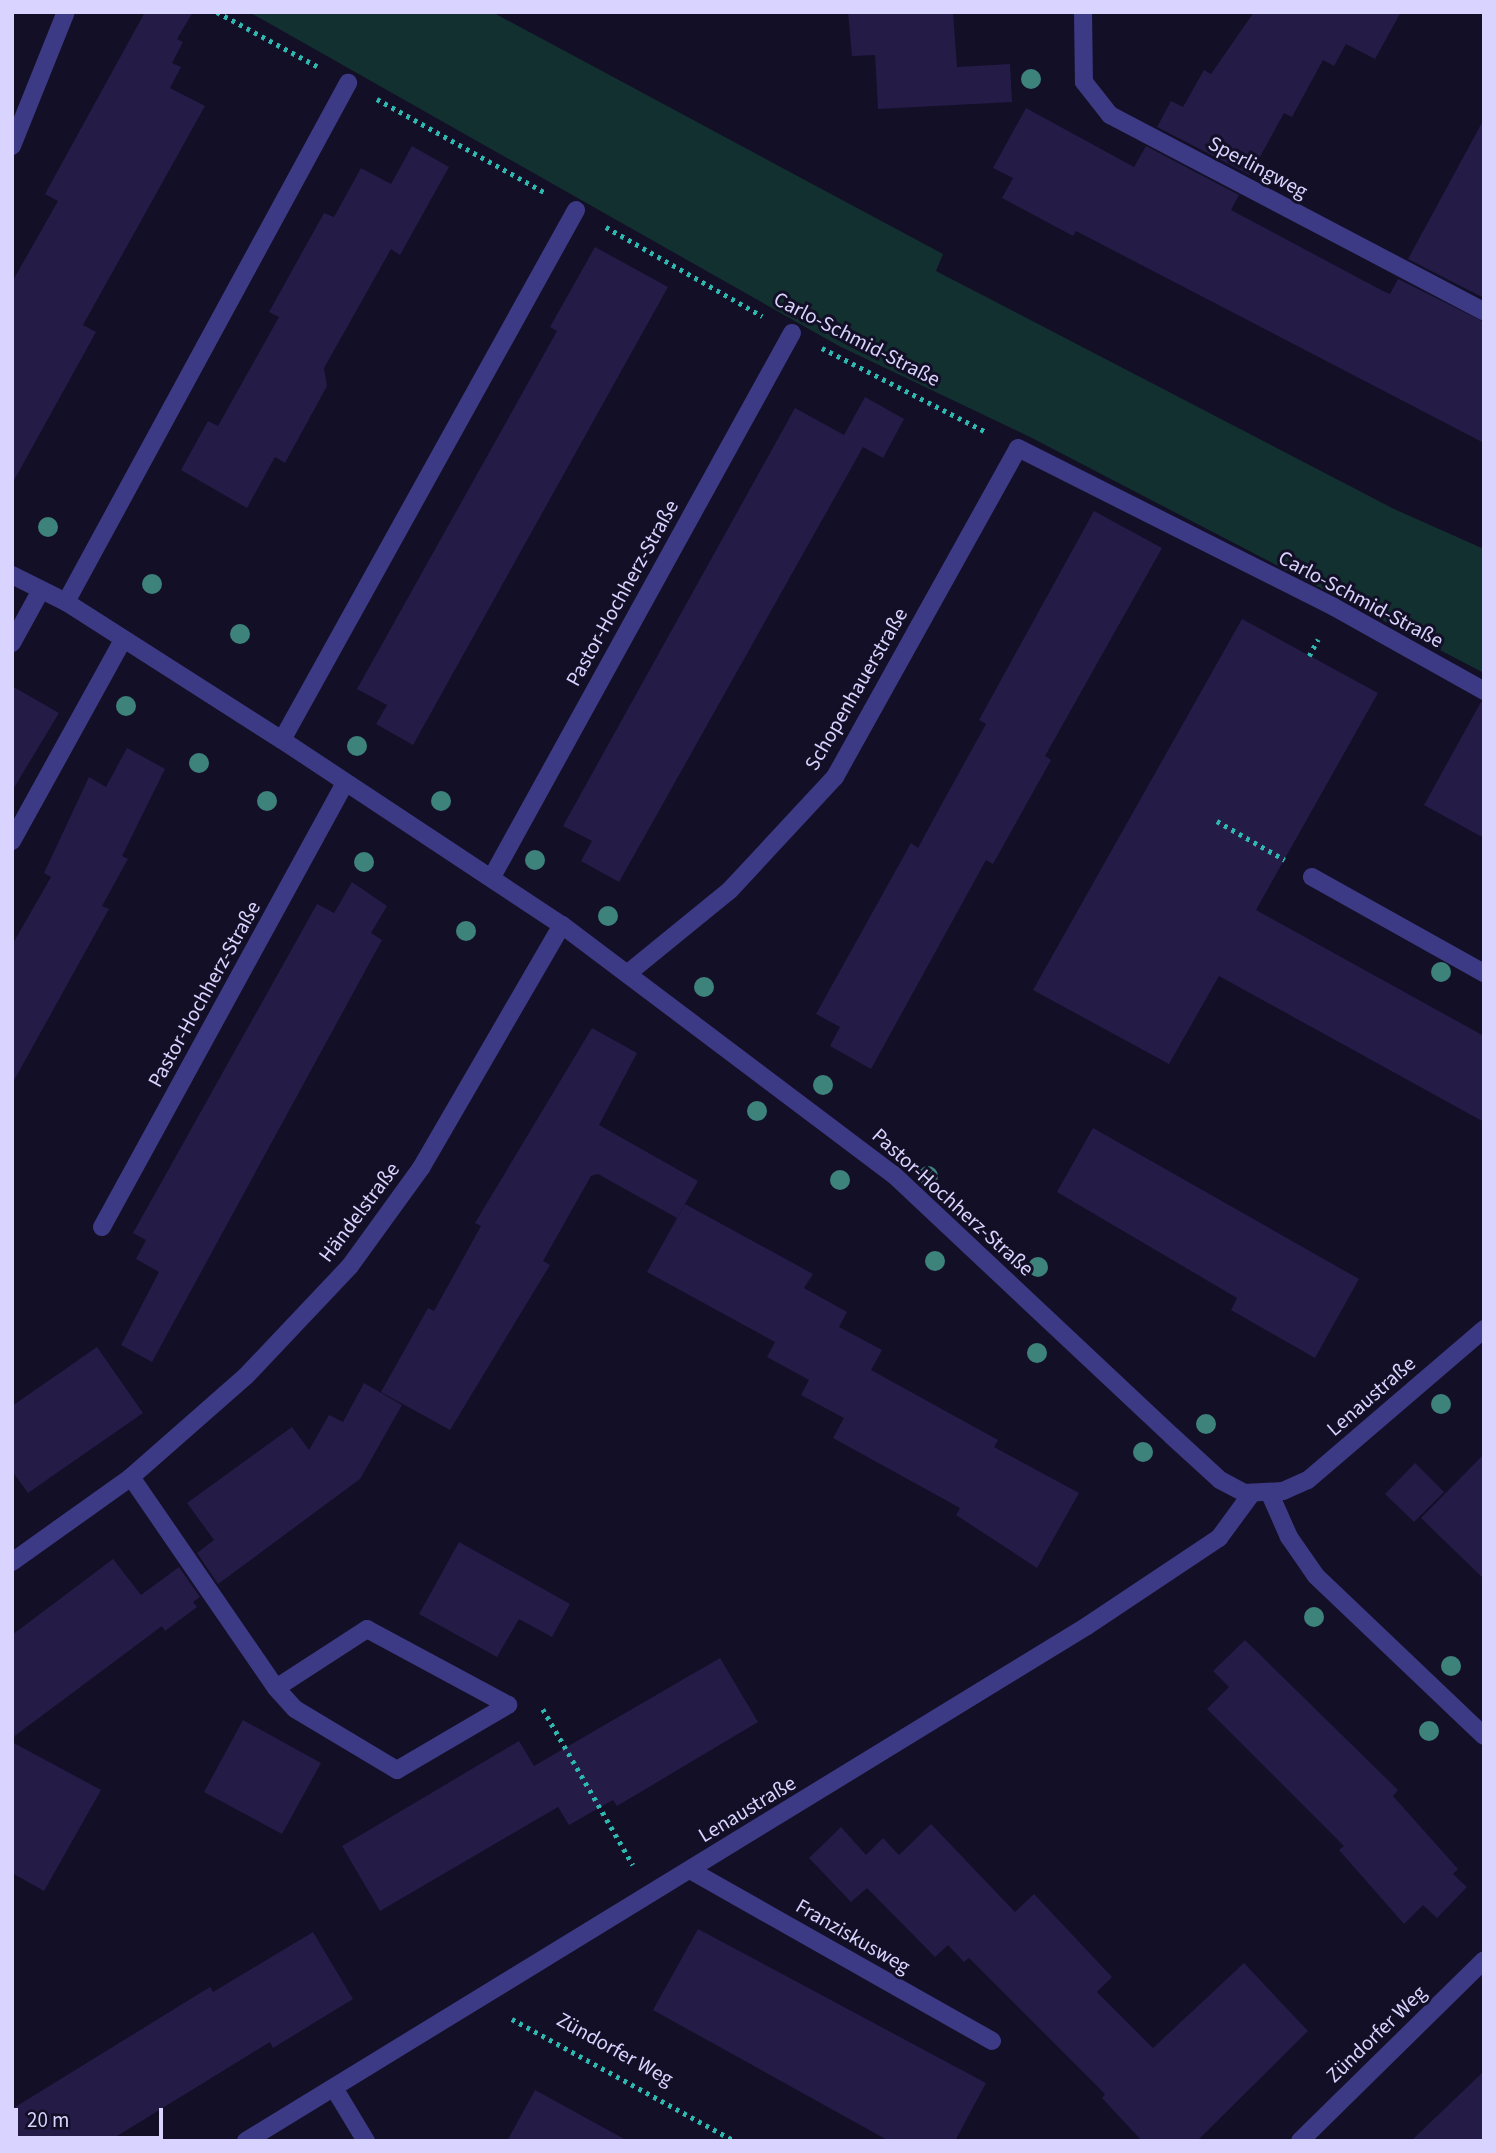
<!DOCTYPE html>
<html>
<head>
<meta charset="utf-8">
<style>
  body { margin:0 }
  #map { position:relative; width:1496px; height:2153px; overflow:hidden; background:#130f26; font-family:"Source Sans 3",sans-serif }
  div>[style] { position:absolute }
  .green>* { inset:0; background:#12302f }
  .building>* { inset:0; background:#241b47 }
  .path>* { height:4.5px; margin-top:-2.25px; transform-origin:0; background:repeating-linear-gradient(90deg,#2fb8b0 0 3.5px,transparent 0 8.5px) }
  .minor>* { height:18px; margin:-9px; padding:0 9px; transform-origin:9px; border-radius:9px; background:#3d3a85 }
  .trees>* { width:20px; height:20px; margin:-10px; border-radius:50%; background:#3d827b }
  span { translate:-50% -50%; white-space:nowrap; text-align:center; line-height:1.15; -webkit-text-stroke:6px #130f26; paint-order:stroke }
  .street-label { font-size:21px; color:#d9d4ff }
  .frame { position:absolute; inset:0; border:14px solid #d9d4ff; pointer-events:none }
  .scale { position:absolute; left:14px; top:2108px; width:149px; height:32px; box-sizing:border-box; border:4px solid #d9d4ff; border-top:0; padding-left:9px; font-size:21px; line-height:24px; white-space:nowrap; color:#d9d4ff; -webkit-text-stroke:5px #130f26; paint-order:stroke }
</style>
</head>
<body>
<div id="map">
  <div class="green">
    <div style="clip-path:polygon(249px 12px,492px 12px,943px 254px,936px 271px,1394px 509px,1484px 549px,1484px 673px,1030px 437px,839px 346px)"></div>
  </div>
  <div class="building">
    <div style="clip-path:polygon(145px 12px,193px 12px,177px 39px,183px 42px,172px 63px,181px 67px,170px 88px,205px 106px,83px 325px,96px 332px,12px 484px,12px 282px,58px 201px,45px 194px)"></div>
    <div style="clip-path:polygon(848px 12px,953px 12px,957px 67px,1010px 64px,1012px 102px,878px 109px,875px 55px,852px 56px)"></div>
    <div style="clip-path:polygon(1254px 12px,1401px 12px,1375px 59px,1346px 44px,1334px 66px,1323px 60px,1292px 117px,1284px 113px,1250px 175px,1157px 127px,1171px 101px,1183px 107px,1204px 70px,1211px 74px)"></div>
    <div style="clip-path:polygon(1026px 108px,1134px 167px,1146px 146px,1239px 195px,1231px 210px,1383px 291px,1390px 294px,1398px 279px,1484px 322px,1484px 443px,1076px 231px,1073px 236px,1002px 198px,1013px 178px,993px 168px)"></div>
    <div style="clip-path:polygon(1484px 119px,1484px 298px,1408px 259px)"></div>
    <div style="clip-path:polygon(412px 146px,449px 167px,400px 255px,391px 249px,324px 368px,327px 386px,285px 463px,275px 457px,247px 508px,181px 470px,208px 421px,218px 426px,279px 317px,269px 312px,324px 213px,334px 217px,361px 168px,391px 184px)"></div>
    <div style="clip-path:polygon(595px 247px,668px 287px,413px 745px,376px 724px,387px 705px,357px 689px,557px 331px,550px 327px)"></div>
    <div style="clip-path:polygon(865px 397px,904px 419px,883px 458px,863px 447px,619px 882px,581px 861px,592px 841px,563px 826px,795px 408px,844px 435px)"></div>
    <div style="clip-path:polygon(1094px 511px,1162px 548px,1045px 756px,1051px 760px,993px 864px,986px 860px,871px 1069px,830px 1046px,840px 1027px,816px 1014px,911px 843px,918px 848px,939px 809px,986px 724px,979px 720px)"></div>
    <div style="clip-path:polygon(1242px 619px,1378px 693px,1256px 910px,1484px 1036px,1484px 1122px,1219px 976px,1169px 1064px,1033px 990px)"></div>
    <div style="clip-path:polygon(12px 686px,59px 713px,12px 791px)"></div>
    <div style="clip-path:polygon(1481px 702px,1484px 702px,1484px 838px,1424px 805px)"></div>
    <div style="clip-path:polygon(127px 748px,165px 769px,122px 856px,128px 859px,102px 906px,109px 909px,12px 1084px,12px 945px,51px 877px,44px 873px,89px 777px,106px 787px)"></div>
    <div style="clip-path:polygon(352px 882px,387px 906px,371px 933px,382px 940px,152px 1362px,121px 1345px,159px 1272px,136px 1259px,146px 1240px,133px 1233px,317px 904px,334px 913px)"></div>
    <div style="clip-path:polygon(592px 1028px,637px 1053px,599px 1125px,698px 1181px,677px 1218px,598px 1174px,591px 1176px,543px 1261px,550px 1265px,450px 1430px,381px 1392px,428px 1308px,434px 1311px,481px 1226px,475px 1223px)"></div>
    <div style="clip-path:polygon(1093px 1128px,1359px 1279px,1315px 1358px,1231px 1310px,1237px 1298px,1057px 1192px)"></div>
    <div style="clip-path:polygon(685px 1204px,813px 1274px,804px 1288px,847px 1312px,839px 1327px,882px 1350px,871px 1370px,998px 1440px,994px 1447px,1079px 1493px,1037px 1568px,956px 1515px,960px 1508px,833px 1438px,844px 1418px,801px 1395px,809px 1380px,767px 1357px,775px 1342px,647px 1272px)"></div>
    <div style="clip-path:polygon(97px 1347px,143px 1413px,28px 1493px,12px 1471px,12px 1406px)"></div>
    <div style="clip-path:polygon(364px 1383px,402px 1405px,360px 1479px,218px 1584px,197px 1553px,214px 1540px,187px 1503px,292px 1427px,309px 1450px,329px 1415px,343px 1422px)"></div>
    <div style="clip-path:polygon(1484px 1454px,1484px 1579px,1421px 1518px)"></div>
    <div style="clip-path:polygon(1415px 1463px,1444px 1492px,1414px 1522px,1385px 1494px)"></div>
    <div style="clip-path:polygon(459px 1542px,570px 1604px,552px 1637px,519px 1619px,497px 1657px,419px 1614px)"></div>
    <div style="clip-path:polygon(113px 1559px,141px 1595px,179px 1567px,200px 1597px,193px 1602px,197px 1607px,165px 1631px,162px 1626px,12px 1738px,12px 1635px)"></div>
    <div style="clip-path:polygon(1245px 1640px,1398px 1790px,1393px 1796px,1458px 1869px,1453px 1874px,1467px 1887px,1437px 1918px,1423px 1905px,1404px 1924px,1339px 1850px,1344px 1846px,1207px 1709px,1229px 1687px,1213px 1671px)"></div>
    <div style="clip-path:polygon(720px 1658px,758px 1722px,617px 1806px,613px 1800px,569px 1825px,558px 1807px,380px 1911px,342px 1846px,519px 1741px,534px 1766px)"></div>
    <div style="clip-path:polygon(243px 1720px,321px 1763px,282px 1834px,204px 1792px)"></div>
    <div style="clip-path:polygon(12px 1742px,101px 1790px,44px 1891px,12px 1873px)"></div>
    <div style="clip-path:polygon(931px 1824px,1015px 1912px,1034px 1894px,1112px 1977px,1097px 1992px,1153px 2048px,1244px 1963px,1308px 2031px,1197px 2141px,1142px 2141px,1102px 2098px,1105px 2094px,969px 1958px,964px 1962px,948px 1945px,935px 1957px,867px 1888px,851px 1902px,809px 1858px,841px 1827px,866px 1855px,883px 1838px,899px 1855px)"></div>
    <div style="clip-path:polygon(698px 1929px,986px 2083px,955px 2141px,889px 2141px,653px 2010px)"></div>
    <div style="clip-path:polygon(313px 1932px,353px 1999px,273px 2048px,270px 2042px,109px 2141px,12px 2141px,12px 2109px,210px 1987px,213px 1992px)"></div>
    <div style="clip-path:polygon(1484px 2071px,1484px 2141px,1411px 2141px)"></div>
    <div style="clip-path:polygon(535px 2090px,628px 2141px,507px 2141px)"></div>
  </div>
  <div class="path">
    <div style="left:217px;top:12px;width:114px;rotate:28.4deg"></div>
    <div style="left:377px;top:99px;width:193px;rotate:29.1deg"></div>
    <div style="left:606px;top:227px;width:180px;rotate:29.7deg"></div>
    <div style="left:822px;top:348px;width:184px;rotate:27.1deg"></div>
    <div style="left:1309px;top:656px;width:19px;rotate:-62deg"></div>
    <div style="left:1217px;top:821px;width:78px;rotate:29.8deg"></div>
    <div style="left:543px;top:1709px;width:180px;rotate:60deg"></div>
    <div style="left:512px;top:2019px;width:254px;rotate:28.7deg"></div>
  </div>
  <div class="minor">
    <div style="left:1083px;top:12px;width:70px;rotate:89.2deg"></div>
    <div style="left:1084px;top:82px;width:42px;rotate:51.8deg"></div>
    <div style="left:1110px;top:115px;width:422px;rotate:27.7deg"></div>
    <div style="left:12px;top:146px;width:144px;rotate:-68.1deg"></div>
    <div style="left:12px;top:575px;width:60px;rotate:26.6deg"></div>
    <div style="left:66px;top:602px;width:256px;rotate:32.6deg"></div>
    <div style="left:282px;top:740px;width:336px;rotate:33.5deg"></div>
    <div style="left:562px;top:925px;width:416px;rotate:37deg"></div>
    <div style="left:894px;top:1175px;width:381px;rotate:43.2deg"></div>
    <div style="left:1172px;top:1436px;width:65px;rotate:42.5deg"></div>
    <div style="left:1220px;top:1480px;width:27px;rotate:28deg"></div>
    <div style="left:1244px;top:1493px;width:39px;rotate:-3deg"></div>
    <div style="left:1283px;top:1491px;width:27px;rotate:-24deg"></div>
    <div style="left:1308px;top:1480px;width:232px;rotate:-40.6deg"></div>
    <div style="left:66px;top:602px;width:591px;rotate:-61.48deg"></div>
    <div style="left:12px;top:643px;width:60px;rotate:-61.3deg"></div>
    <div style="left:282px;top:740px;width:606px;rotate:-60.98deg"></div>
    <div style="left:12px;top:841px;width:227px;rotate:-61.1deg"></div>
    <div style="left:493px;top:875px;width:619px;rotate:-61.12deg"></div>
    <div style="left:1312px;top:877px;width:197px;rotate:29.2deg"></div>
    <div style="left:627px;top:974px;width:133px;rotate:-39.2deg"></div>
    <div style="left:730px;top:890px;width:154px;rotate:-47.1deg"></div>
    <div style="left:835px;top:777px;width:376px;rotate:-60.9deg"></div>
    <div style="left:1018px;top:448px;width:354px;rotate:26.7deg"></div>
    <div style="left:1334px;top:607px;width:172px;rotate:29.2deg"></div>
    <div style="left:102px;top:1227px;width:506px;rotate:-61.31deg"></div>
    <div style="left:131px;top:1477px;width:256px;rotate:55.5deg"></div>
    <div style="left:276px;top:1688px;width:28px;rotate:48deg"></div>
    <div style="left:295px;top:1709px;width:119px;rotate:30.9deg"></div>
    <div style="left:397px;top:1770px;width:129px;rotate:-30.4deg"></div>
    <div style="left:508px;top:1705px;width:160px;rotate:-151.7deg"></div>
    <div style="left:367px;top:1629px;width:108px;rotate:147deg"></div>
    <div style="left:1270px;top:1494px;width:47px;rotate:66.2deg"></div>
    <div style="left:1289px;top:1537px;width:47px;rotate:55.3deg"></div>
    <div style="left:1316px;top:1576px;width:232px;rotate:43.6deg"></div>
    <div style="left:12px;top:1562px;width:146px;rotate:-35.5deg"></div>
    <div style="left:131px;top:1477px;width:153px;rotate:-41.3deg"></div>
    <div style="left:246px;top:1376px;width:151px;rotate:-46.6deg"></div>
    <div style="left:350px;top:1266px;width:121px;rotate:-54.1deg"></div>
    <div style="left:421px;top:1168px;width:281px;rotate:-59.9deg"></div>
    <div style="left:690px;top:1870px;width:347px;rotate:29.5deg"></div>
    <div style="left:334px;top:2088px;width:62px;rotate:58.9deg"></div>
    <div style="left:246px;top:2141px;width:986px;rotate:-31.48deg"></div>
    <div style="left:1087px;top:1626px;width:159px;rotate:-33.7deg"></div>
    <div style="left:1219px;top:1538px;width:56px;rotate:-53.7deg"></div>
    <div style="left:1300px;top:2141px;width:258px;rotate:-44.5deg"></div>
  </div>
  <div class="trees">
    <div style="left:1031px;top:79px"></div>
    <div style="left:48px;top:527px"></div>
    <div style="left:152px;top:584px"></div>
    <div style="left:240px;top:634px"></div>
    <div style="left:126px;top:706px"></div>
    <div style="left:357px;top:746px"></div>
    <div style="left:199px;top:763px"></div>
    <div style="left:267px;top:801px"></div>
    <div style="left:441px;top:801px"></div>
    <div style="left:535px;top:860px"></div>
    <div style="left:364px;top:862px"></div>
    <div style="left:608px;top:916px"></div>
    <div style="left:466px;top:931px"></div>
    <div style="left:1441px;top:972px"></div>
    <div style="left:704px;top:987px"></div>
    <div style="left:823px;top:1085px"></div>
    <div style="left:757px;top:1111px"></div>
    <div style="left:928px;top:1176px"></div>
    <div style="left:840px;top:1180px"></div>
    <div style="left:935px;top:1261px"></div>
    <div style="left:1038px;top:1267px"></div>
    <div style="left:1037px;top:1353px"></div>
    <div style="left:1441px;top:1404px"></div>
    <div style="left:1206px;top:1424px"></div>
    <div style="left:1143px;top:1452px"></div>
    <div style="left:1314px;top:1617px"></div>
    <div style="left:1451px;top:1666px"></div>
    <div style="left:1429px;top:1731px"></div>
  </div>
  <div class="street-label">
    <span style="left:1258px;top:167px;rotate:28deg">Sperlingweg</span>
    <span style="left:857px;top:339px;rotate:27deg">Carlo-Schmid-Straße</span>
    <span style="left:622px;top:593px;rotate:-61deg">Pastor-Hochherz-Straße</span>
    <span style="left:1361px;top:599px;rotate:28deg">Carlo-Schmid-Straße</span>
    <span style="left:856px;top:689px;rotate:-60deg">Schopenhauerstraße</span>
    <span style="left:204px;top:994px;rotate:-61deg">Pastor-Hochherz-Straße</span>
    <span style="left:953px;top:1202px;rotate:42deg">Pastor-Hochherz-Straße</span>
    <span style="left:359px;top:1212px;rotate:-53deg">Händelstraße</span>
    <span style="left:1371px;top:1396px;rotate:-41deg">Lenaustraße</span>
    <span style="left:747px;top:1809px;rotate:-31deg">Lenaustraße</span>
    <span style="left:853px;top:1936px;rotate:30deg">Franziskusweg</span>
    <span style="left:1376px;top:2034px;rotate:-44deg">Zündorfer Weg</span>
    <span style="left:615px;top:2049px;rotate:29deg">Zündorfer Weg</span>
  </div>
  <div class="frame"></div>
  <div class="scale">20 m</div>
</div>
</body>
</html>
